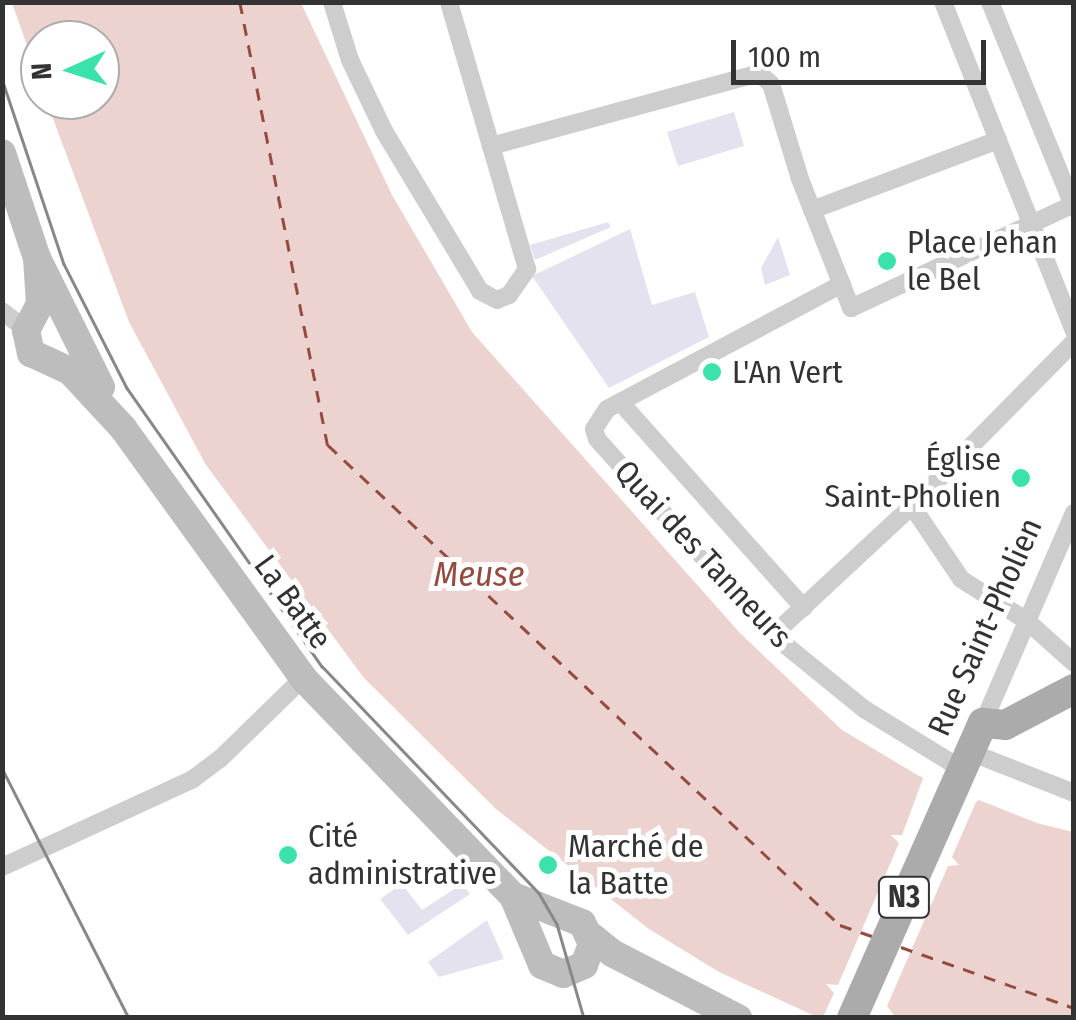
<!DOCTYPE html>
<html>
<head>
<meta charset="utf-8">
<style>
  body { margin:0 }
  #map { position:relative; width:1076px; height:1020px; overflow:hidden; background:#fff; font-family:"Fira Sans Condensed",sans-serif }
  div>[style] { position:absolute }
  .green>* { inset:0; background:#e4e2ee }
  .water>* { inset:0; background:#edd3cf }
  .pier>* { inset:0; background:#fff }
  .ferry>* { height:2.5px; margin-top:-1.25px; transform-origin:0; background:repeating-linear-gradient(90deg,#944c41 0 12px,transparent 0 22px) }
  .street>* { height:18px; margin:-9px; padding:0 9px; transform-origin:9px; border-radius:9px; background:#cdcdcd }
  .secondary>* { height:28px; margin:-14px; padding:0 14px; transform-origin:14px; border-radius:14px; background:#bdbdbd }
  .primary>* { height:30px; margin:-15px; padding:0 15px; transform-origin:15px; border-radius:15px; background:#ababab }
  .tram>* { height:2.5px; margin:-1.25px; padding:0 1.25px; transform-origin:1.25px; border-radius:1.25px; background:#888 }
  .dots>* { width:28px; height:28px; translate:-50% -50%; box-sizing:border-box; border:5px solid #fff; border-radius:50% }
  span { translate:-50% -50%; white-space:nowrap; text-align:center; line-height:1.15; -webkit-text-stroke:10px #fff; paint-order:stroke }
  .shield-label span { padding:2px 8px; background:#fff; border:2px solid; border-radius:8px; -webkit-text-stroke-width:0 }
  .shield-label { font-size:30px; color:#333; font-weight:700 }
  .poi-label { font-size:32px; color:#333 }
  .left { translate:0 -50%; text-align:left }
  .right { translate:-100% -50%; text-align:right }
  .street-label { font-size:32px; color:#333 }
  .water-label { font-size:35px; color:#944c41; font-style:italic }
  .frame { position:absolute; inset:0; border:5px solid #333; pointer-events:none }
  .north { position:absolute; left:20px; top:20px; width:100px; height:100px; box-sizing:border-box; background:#fff; border:2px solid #adadad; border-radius:50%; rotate:267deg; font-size:28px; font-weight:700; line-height:40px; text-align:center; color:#333 }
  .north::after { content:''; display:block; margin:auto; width:35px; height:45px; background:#3ce2ac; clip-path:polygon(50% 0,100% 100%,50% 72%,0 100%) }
  .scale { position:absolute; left:731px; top:40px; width:255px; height:45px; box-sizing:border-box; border:5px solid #333; border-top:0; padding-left:12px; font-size:30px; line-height:35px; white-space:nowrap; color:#333; -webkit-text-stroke:8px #fff; paint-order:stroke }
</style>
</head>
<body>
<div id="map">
  <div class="green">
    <div style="clip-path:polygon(734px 112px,744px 146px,678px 166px,667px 132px)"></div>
    <div style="clip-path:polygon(608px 222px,611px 227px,535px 260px,530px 245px)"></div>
    <div style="clip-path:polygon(630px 229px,652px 305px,695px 292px,709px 337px,609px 388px,532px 276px)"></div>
    <div style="clip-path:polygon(778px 237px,790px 275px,765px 285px,761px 268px)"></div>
    <div style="clip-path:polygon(402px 884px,422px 910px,462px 884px,470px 894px,408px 935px,380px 899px)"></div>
    <div style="clip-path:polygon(487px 920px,504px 959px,439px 977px,428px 962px)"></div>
  </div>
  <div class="water">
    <div style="clip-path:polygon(12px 3px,301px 3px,392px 195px,472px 332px,740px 633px,842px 730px,919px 776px,1037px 823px,1073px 832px,1073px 1017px,817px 1017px,719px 972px,649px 929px,496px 809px,364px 678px,206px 465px,129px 322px,46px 100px,100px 100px,100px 40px,40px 40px,40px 82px)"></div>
  </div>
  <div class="pier">
    <div style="clip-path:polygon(925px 773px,984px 797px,976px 802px,952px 857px,959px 865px,948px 866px,887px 1006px,894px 1015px,823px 1017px,834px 993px,826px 984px,838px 985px,899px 843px,891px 835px,902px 835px)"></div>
  </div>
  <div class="ferry">
    <div style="left:240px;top:2px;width:452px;rotate:78.8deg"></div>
    <div style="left:328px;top:445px;width:702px;rotate:43.15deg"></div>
    <div style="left:840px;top:925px;width:36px;rotate:19deg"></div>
    <div style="left:901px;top:947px;width:183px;rotate:19.4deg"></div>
  </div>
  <div class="street">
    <div style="left:332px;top:2px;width:61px;rotate:72.8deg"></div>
    <div style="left:350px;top:60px;width:79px;rotate:64.4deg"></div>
    <div style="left:384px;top:131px;width:187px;rotate:59deg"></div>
    <div style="left:480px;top:291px;width:19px;rotate:28deg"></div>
    <div style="left:497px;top:300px;width:13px;rotate:-23deg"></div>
    <div style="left:509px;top:295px;width:32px;rotate:-55deg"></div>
    <div style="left:527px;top:269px;width:278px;rotate:-106.3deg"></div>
    <div style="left:943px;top:2px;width:355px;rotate:68.3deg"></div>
    <div style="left:990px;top:2px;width:222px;rotate:67.8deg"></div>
    <div style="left:491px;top:146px;width:278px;rotate:-15.2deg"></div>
    <div style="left:759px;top:73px;width:16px;rotate:43deg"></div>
    <div style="left:771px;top:84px;width:99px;rotate:73deg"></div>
    <div style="left:800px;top:179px;width:139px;rotate:68.4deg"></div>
    <div style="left:851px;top:308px;width:244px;rotate:-25deg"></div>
    <div style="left:812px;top:210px;width:199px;rotate:-20.6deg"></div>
    <div style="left:842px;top:284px;width:266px;rotate:152deg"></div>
    <div style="left:607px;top:409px;width:24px;rotate:123deg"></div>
    <div style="left:594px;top:429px;width:10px;rotate:73deg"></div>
    <div style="left:597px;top:439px;width:263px;rotate:48.1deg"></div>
    <div style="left:773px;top:635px;width:117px;rotate:39.1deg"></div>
    <div style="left:864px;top:709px;width:113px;rotate:31.6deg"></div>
    <div style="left:2px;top:311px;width:31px;rotate:38deg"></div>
    <div style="left:622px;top:404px;width:273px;rotate:48.3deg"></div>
    <div style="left:912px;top:506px;width:88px;rotate:56.1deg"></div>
    <div style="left:961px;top:579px;width:78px;rotate:32.5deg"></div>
    <div style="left:1027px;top:621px;width:63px;rotate:41.8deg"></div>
    <div style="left:773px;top:635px;width:190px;rotate:-42.9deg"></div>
    <div style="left:912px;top:506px;width:231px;rotate:-45.4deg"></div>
    <div style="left:983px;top:723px;width:229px;rotate:-66.6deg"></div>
    <div style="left:970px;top:752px;width:112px;rotate:21.5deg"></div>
    <div style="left:2px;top:867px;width:210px;rotate:-24.7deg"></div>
    <div style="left:193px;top:779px;width:34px;rotate:-37deg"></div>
    <div style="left:220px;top:759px;width:116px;rotate:-44.3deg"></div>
  </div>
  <div class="secondary">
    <div style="left:2px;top:153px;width:111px;rotate:71.6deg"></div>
    <div style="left:37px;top:258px;width:144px;rotate:63.6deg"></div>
    <div style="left:37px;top:258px;width:46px;rotate:86.3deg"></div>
    <div style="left:40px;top:304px;width:30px;rotate:118deg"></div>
    <div style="left:26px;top:330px;width:24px;rotate:78deg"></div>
    <div style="left:31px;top:353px;width:43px;rotate:24.8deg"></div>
    <div style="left:70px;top:371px;width:78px;rotate:47.1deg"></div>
    <div style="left:123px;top:428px;width:308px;rotate:54.2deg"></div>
    <div style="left:303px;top:678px;width:303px;rotate:46.1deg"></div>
    <div style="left:513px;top:896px;width:75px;rotate:67.2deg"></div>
    <div style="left:542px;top:965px;width:23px;rotate:23deg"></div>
    <div style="left:563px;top:974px;width:23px;rotate:-23deg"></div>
    <div style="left:584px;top:965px;width:22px;rotate:-69deg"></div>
    <div style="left:592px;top:944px;width:23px;rotate:-115deg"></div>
    <div style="left:582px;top:923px;width:74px;rotate:-158.6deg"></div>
    <div style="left:591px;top:936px;width:27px;rotate:39deg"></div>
    <div style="left:612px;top:953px;width:142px;rotate:27.3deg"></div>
  </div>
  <div class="primary">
    <div style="left:852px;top:1018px;width:323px;rotate:-66.1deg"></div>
    <div style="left:983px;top:723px;width:22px;rotate:5deg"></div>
    <div style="left:1005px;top:725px;width:78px;rotate:-27.6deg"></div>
  </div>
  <div class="tram">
    <div style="left:2px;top:79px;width:195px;rotate:71.5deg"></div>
    <div style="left:64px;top:264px;width:139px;rotate:63.1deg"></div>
    <div style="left:127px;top:388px;width:340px;rotate:55deg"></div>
    <div style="left:322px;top:666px;width:314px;rotate:46.3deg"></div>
    <div style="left:539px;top:893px;width:36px;rotate:60deg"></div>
    <div style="left:557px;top:924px;width:98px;rotate:74deg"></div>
    <div style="left:2px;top:768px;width:280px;rotate:63.1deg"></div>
  </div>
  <div class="dots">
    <div style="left:887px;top:261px;background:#3ce2ac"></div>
    <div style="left:712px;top:372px;background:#3ce2ac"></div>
    <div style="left:1021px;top:478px;background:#3ce2ac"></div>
    <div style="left:288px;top:855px;background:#3ce2ac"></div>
    <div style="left:548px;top:865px;background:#3ce2ac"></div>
  </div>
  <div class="shield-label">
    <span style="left:904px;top:897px">N3</span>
  </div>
  <div class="poi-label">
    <span class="left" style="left:907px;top:261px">Place Jehan<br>le Bel</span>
    <span class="left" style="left:732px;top:372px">L'An Vert</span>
    <span class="right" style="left:1001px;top:478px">Église<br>Saint-Pholien</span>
    <span class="left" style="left:308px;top:855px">Cité<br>administrative</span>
    <span class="left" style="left:568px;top:865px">Marché de<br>la Batte</span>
  </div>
  <div class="street-label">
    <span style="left:703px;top:554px;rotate:47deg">Quai des Tanneurs</span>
    <span style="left:293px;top:602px;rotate:54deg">La Batte</span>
    <span style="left:985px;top:627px;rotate:-66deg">Rue Saint-Pholien</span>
  </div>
  <div class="water-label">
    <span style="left:479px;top:574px">Meuse</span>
  </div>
  <div class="frame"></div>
  <div class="north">N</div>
  <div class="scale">100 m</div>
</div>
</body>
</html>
